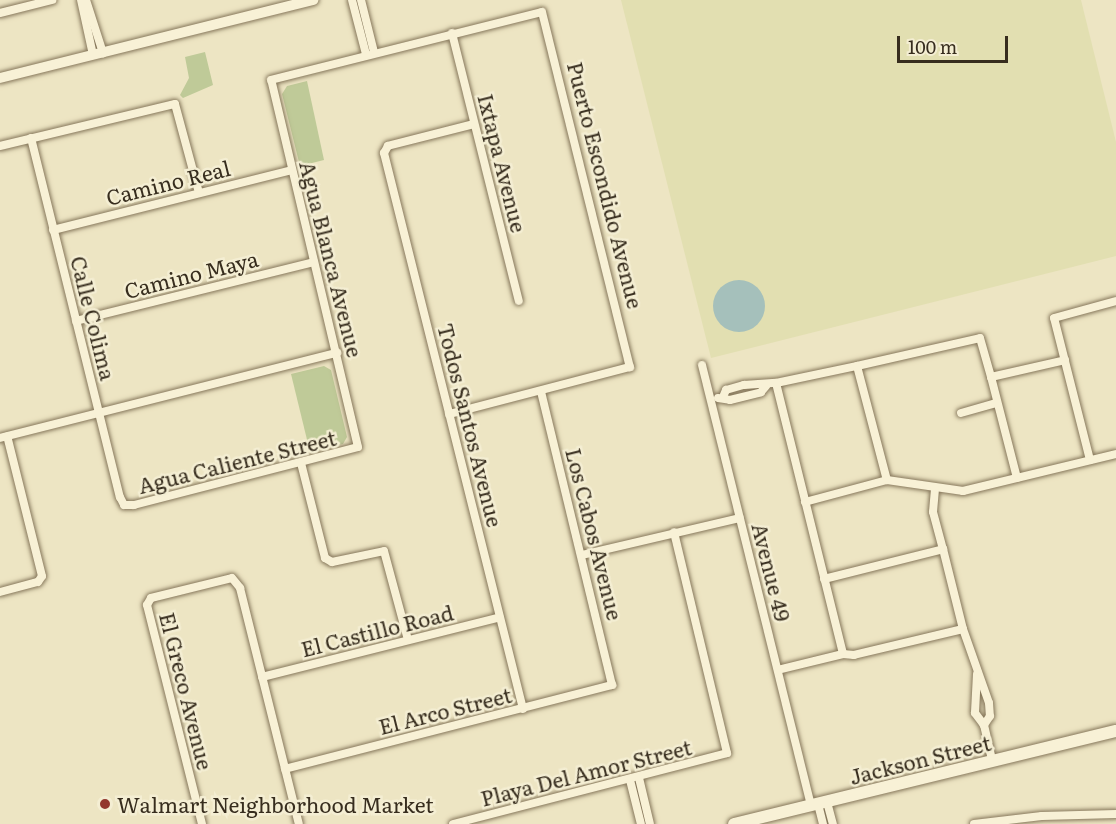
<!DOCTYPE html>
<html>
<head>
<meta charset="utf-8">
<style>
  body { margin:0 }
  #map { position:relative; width:1116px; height:824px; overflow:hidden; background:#ede5c3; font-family:Literata,serif }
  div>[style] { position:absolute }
  .farmland>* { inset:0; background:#e2dfb1 }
  .green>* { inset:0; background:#bfca98 }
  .water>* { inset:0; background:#a5c0bb }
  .round { border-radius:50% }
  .roads { filter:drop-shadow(0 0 2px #86775b) drop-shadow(0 0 2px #86775b) }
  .minor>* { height:8px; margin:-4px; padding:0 4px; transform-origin:4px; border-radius:4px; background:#f8f1d6 }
  .tertiary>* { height:10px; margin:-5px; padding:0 5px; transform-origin:5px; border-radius:5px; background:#f8f1d6 }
  .secondary>* { height:12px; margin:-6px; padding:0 6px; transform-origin:6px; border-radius:6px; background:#f8f1d6 }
  .dots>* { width:16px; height:16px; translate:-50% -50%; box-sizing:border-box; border:3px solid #f4eed3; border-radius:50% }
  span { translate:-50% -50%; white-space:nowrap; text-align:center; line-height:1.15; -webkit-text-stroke:5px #f4eed3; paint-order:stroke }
  .street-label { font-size:21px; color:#372d1e }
  .poi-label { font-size:21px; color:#372d1e }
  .left { translate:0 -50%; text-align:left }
  .scale { position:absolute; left:897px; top:36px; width:111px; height:27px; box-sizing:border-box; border:3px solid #372d1e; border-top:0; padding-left:8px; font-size:18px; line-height:21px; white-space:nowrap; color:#372d1e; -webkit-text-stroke:4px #f4eed3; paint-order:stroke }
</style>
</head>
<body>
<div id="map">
  <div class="farmland">
    <div style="clip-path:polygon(621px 0,1081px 0,1116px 142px,1116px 256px,711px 358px)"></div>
  </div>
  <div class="green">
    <div style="clip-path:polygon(205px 52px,213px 85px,183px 98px,180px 95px,189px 78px,185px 57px)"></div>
    <div style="clip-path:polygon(307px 81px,324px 160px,300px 166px,282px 94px,287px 86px)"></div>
    <div style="clip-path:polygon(324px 366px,331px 370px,347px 437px,343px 444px,310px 452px,291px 374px)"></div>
  </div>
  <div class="water">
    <div class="round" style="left:713px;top:280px;width:52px;height:52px"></div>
  </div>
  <div class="roads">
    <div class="minor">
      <div style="left:81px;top:0;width:56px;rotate:77.7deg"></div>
      <div style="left:86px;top:0;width:56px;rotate:72.2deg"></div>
      <div style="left:352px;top:0;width:56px;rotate:75.5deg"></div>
      <div style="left:361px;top:0;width:54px;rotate:76deg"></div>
      <div style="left:0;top:13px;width:54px;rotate:-14deg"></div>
      <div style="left:452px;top:33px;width:276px;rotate:76deg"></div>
      <div style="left:474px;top:124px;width:89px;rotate:165.7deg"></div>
      <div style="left:388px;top:146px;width:8px;rotate:120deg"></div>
      <div style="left:384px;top:153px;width:573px;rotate:75.96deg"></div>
      <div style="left:31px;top:138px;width:370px;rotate:76.1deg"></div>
      <div style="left:120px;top:497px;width:9px;rotate:63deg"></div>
      <div style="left:124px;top:505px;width:10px"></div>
      <div style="left:134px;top:505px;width:231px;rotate:-14.5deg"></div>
      <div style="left:358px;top:447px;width:377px;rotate:-103.3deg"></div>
      <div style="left:271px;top:80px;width:279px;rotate:-14.1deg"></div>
      <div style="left:542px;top:12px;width:366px;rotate:76.1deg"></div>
      <div style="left:630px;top:367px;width:187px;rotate:165.4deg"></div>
      <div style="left:0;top:146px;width:180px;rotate:-13.5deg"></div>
      <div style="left:175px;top:104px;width:92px;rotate:74.9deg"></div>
      <div style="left:53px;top:230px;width:245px;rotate:-14.1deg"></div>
      <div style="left:76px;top:321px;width:245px;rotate:-13.9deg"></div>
      <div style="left:702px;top:365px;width:454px;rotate:76.1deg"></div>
      <div style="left:857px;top:366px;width:126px;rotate:-12.8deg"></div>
      <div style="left:980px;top:338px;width:41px;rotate:74.2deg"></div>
      <div style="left:776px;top:383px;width:83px;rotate:-11.9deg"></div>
      <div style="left:857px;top:366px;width:118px;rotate:75.3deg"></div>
      <div style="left:887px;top:480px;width:85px;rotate:165deg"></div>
      <div style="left:723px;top:397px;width:8px;rotate:-67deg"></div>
      <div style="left:726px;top:390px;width:19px;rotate:-16deg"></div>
      <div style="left:744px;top:385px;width:32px;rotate:-4deg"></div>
      <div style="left:776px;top:383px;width:279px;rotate:76.1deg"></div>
      <div style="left:843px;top:654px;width:67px;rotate:166.2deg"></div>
      <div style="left:718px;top:398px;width:12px;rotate:9deg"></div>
      <div style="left:730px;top:400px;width:32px;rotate:-14deg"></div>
      <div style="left:761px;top:392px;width:8px;rotate:-50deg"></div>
      <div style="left:961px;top:413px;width:37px;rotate:-16deg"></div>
      <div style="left:0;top:438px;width:348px;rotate:-14.2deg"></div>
      <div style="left:1090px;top:460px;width:146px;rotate:-104.2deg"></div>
      <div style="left:1054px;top:318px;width:64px;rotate:-15.3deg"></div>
      <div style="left:301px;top:463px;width:98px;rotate:75.8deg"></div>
      <div style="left:325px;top:558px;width:8px;rotate:30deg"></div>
      <div style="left:332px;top:562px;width:53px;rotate:-11.9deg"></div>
      <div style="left:384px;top:551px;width:92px;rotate:74.9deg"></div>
      <div style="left:1017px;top:478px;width:104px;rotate:-104.4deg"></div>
      <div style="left:991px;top:377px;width:76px;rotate:-12.9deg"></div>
      <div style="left:887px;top:480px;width:77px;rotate:8.2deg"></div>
      <div style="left:963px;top:491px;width:157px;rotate:-13.6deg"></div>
      <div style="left:935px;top:489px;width:23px;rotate:95deg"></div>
      <div style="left:933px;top:512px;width:38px;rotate:75deg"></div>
      <div style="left:582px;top:555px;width:162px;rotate:-13.2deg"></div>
      <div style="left:824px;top:579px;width:123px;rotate:-14.1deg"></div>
      <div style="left:943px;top:549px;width:82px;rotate:76deg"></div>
      <div style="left:963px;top:629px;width:112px;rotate:166.6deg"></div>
      <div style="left:854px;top:655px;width:11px;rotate:-175deg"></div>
      <div style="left:0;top:592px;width:39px;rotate:-15deg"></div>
      <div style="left:38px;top:582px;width:7px;rotate:-56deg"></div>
      <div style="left:42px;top:576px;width:144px;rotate:-104deg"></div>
      <div style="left:963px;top:629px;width:78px;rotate:70.6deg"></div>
      <div style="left:989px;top:703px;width:13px;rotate:86deg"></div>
      <div style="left:990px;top:716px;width:11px;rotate:124deg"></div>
      <div style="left:977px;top:674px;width:39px;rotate:93deg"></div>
      <div style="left:975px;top:713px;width:15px;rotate:53deg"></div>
      <div style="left:984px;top:725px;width:37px;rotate:77deg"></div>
      <div style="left:262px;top:677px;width:245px;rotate:-14.1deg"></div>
      <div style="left:285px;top:769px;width:338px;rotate:-14.4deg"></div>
      <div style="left:612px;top:685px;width:302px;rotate:-103.6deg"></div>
      <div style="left:639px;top:778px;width:47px;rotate:76.6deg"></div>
      <div style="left:630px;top:780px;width:45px;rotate:76deg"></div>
      <div style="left:827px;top:802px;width:23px;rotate:75deg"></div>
      <div style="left:818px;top:804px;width:21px;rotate:76deg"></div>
      <div style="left:202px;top:824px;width:226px;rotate:-104.1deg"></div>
      <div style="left:147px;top:605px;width:8px;rotate:-60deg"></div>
      <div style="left:151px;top:598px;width:83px;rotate:-13.9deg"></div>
      <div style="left:232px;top:578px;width:13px;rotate:51deg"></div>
      <div style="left:240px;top:588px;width:243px;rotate:76deg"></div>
      <div style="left:453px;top:824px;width:283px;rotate:-14.5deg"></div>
      <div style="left:727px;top:753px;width:227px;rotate:-103.5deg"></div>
      <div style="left:974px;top:824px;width:68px;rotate:-6.7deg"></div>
      <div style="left:1042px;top:816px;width:74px;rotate:-1.5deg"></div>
    </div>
    <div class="tertiary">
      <div style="left:0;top:78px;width:323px;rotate:-14deg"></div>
    </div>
    <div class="secondary">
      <div style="left:734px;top:824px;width:393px;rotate:-13.7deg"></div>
    </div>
  </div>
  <div class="dots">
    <div style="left:105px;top:804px;background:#93372d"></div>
  </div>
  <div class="street-label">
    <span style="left:503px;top:163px;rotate:76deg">Ixtapa Avenue</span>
    <span style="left:168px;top:182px;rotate:-14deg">Camino Real</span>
    <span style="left:606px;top:185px;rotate:76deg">Puerto Escondido Avenue</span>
    <span style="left:332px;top:259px;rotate:76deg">Agua Blanca Avenue</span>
    <span style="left:191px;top:274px;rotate:-14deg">Camino Maya</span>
    <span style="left:94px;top:318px;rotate:76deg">Calle Colima</span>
    <span style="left:471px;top:425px;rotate:76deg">Todos Santos Avenue</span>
    <span style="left:237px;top:461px;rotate:-14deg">Agua Caliente Street</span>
    <span style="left:595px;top:534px;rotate:76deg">Los Cabos Avenue</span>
    <span style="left:772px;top:572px;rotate:76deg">Avenue 49</span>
    <span style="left:377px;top:630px;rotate:-14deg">El Castillo Road</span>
    <span style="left:187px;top:691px;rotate:76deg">El Greco Avenue</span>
    <span style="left:445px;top:710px;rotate:-14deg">El Arco Street</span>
    <span style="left:920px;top:759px;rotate:-14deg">Jackson Street</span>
    <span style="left:586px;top:772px;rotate:-14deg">Playa Del Amor Street</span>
  </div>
  <div class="poi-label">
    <span class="left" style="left:117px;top:804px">Walmart Neighborhood Market</span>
  </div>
  <div class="scale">100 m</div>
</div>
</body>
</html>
